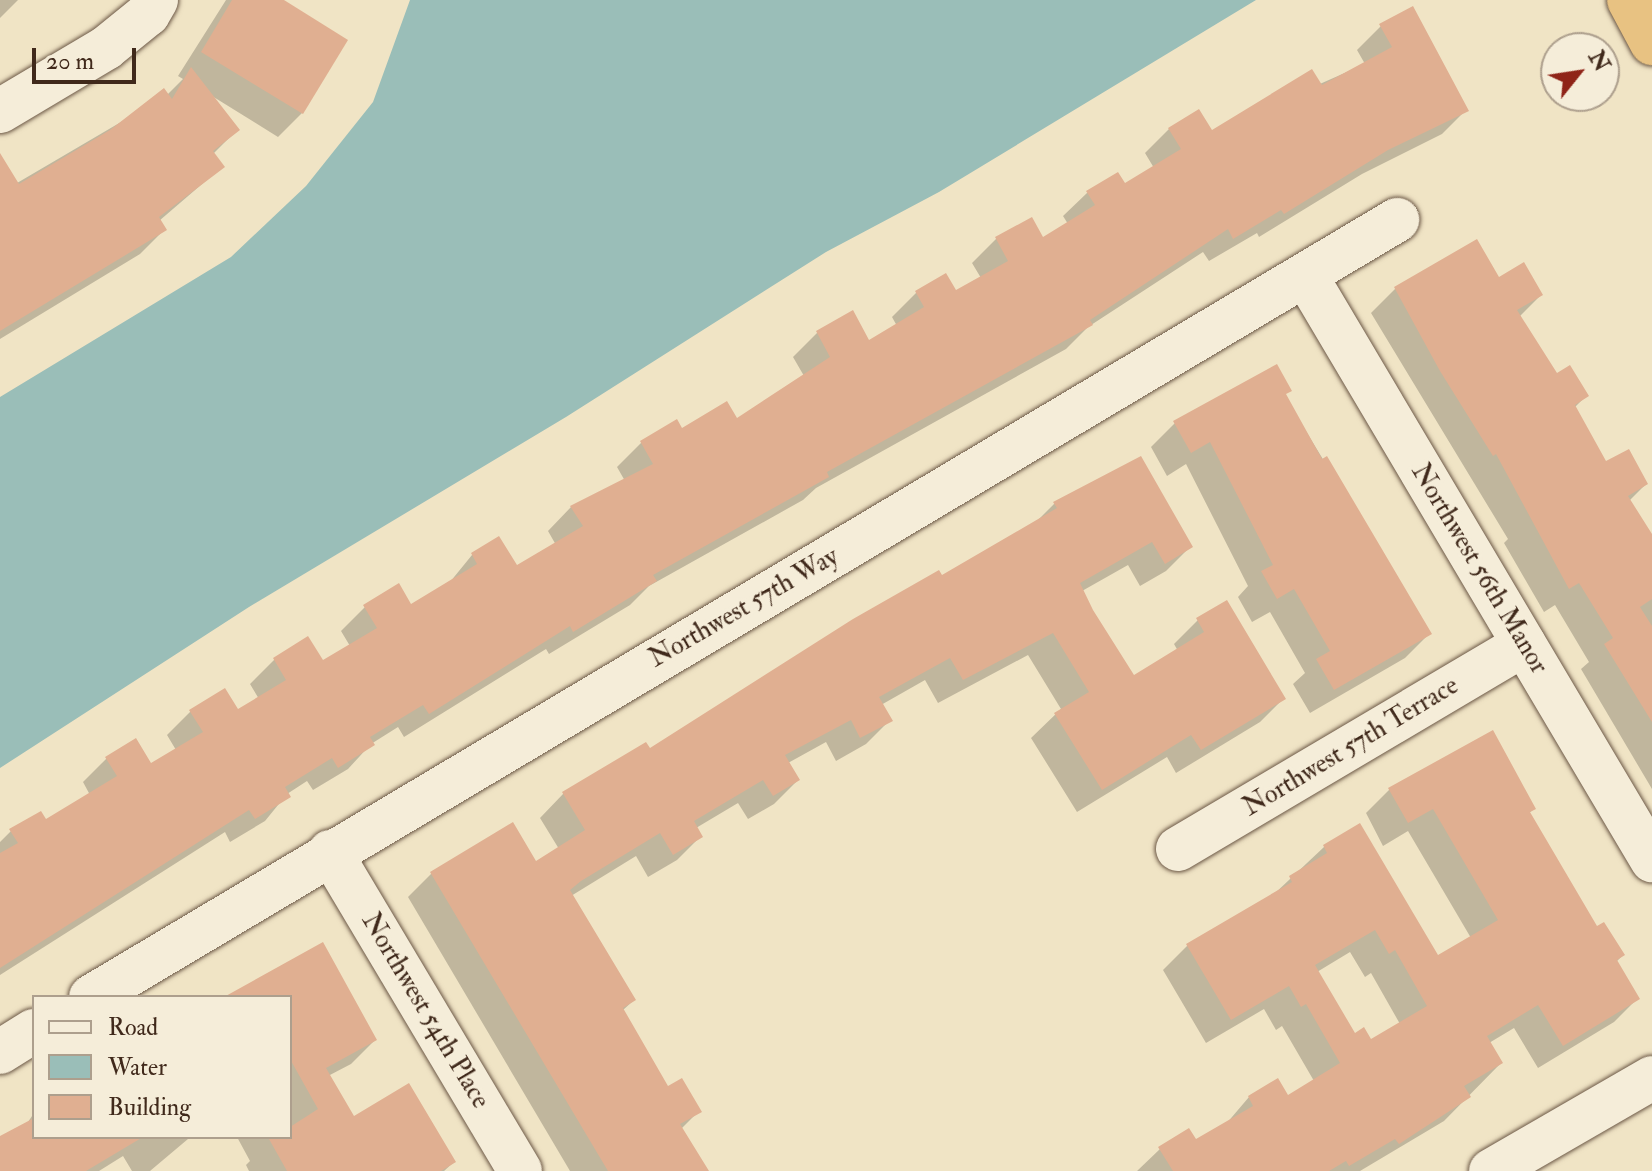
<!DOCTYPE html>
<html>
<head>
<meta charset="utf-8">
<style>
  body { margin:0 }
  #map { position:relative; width:1652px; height:1171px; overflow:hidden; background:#f0e4c5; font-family:"IM FELL Double Pica",serif }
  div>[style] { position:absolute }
  .water>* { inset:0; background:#9abeb8 }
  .shadow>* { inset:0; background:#0003 }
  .building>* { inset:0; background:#e0af91 }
  .roads { filter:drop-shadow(0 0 2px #6c5846) drop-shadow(0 0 2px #6c5846) }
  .minor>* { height:44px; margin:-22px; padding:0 22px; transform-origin:22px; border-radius:22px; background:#f5edd9 }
  .highway>* { height:44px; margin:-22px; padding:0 22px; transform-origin:22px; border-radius:22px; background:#e8c282 }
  span { translate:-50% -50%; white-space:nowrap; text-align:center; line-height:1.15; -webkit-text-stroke:7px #f5edd9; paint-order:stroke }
  .street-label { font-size:26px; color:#40291b }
  .legend { position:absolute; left:32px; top:995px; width:260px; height:144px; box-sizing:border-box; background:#f5edd9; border:2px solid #ad9f8d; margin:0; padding:10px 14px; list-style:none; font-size:24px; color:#40291b }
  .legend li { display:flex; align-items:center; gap:16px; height:40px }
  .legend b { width:40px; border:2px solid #ad9f8d }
  .north { position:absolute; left:1540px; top:32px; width:80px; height:80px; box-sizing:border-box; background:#f5edd9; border:2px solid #ad9f8d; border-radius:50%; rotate:60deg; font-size:22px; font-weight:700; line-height:32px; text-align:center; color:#40291b }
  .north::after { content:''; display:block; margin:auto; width:28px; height:36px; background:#8f2418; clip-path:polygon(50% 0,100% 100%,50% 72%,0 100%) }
  .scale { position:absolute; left:32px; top:48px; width:104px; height:36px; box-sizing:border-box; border:4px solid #40291b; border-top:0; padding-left:10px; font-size:24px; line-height:28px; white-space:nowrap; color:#40291b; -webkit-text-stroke:6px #f5edd9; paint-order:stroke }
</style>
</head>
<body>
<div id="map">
  <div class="water">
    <div style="clip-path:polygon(410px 0,1256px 0,939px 192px,826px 252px,566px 417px,249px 607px,0 768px,0 397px,231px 257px,306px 186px,373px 102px)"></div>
  </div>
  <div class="shadow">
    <div style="clip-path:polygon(0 0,18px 0,0 18px)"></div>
    <div style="clip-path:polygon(226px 0,280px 0,302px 113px,278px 137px,212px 96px,237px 130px,213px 154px,223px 166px,159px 221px,164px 230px,140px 254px,0 339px,0 193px,167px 95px,183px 79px,178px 76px)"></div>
    <div style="clip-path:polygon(1381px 26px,1466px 110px,1442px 134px,1362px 174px,1259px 237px,1257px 233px,1209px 261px,1203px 252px,1088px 327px,1066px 349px,816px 488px,803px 500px,649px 586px,630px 605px,549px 654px,546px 649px,404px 737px,398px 727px,371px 744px,348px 769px,313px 790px,307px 781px,287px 794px,265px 821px,230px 842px,225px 832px,0 975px,0 842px,11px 831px,45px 822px,90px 795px,83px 782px,107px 758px,150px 766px,176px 750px,167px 735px,191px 711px,237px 712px,259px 699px,250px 684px,274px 660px,308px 639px,322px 663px,350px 646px,341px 631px,365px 607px,411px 607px,450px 582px,472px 555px,499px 538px,517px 568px,556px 545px,548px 531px,571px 507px,625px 481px,617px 467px,641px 443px,676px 422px,681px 430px,736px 421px,804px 376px,793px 357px,817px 333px,852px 313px,869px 342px,897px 326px,892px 317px,916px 293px,955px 292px,981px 278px,972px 263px,996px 239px,1042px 239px,1068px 224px,1063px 216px,1087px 193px,1124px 186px,1154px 168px,1145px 153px,1169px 129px,1211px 132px,1365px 64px,1357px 50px)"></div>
    <div style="clip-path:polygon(1499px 280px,1541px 295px,1519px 317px,1556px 376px,1586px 396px,1574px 408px,1606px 464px,1646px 484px,1629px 501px,1652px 538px,1652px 789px,1581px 669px,1589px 662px,1555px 605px,1544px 612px,1504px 543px,1508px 539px,1371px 313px,1395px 289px)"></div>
    <div style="clip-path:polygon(1284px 395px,1429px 634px,1405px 658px,1310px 713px,1293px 684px,1305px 673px,1270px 612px,1252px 622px,1238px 597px,1248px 586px,1186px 464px,1167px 476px,1151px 447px,1175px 423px)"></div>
    <div style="clip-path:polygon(1140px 459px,1190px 547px,1166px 571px,1140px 586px,1128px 565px,1082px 591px,1092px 611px,1133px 678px,1178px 651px,1174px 644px,1198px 620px,1284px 698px,1260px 722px,1176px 773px,1167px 757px,1077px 812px,1031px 738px,1061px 709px,1028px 655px,938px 703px,925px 680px,881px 705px,890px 720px,866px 744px,836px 761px,826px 742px,788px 763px,798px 780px,774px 804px,748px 819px,738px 803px,696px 828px,701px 836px,677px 860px,648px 877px,636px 856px,571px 896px,634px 1000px,622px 1011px,667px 1088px,699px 1111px,681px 1129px,706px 1171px,570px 1171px,408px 897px,432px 873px,535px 863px,559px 849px,540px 818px,563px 794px,650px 751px,1034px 524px,1054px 504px)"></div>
    <div style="clip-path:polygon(evenodd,1390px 789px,1534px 809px,1529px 813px,1596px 929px,1623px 955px,1616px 962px,1638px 998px,1614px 1022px,1538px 1068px,1514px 1028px,1489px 1043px,1501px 1063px,1444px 1121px,1360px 1171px,1137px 1171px,1160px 1149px,1196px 1142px,1226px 1124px,1249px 1097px,1287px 1097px,1314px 1081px,1282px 1026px,1276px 1030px,1264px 1009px,1206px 1043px,1163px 970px,1187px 946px,1272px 896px,1324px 847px,1359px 826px,1438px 957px,1471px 938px,1408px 831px,1383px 846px,1366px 813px,1390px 789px,1350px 952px,1365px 977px,1371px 973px,1400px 1024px,1371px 1042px,1354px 1035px,1317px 972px,1350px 952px)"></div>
    <div style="clip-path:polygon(322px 945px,375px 1040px,351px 1064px,328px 1076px,353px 1119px,454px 1162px,444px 1171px,249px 1171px,246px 1165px,250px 1161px,237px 1137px,290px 1137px,290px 997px,226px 997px)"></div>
    <div style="clip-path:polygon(34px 1113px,34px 1137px,188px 1139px,150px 1171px,132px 1171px,123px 1156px,99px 1171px,0 1171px,0 1137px,28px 1122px)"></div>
  </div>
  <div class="building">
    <div style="clip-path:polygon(232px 0,284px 0,348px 40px,303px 114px,201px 52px)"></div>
    <div style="clip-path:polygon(1413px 6px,1469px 111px,1388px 150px,1284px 214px,1281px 210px,1233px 239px,1228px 229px,1090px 320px,1093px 325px,827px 472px,829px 477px,653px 575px,657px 581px,573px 632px,570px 626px,429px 714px,423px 705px,370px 737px,375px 745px,338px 768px,332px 758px,285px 787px,291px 797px,255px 819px,249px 810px,0 968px,0 853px,18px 843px,9px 829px,41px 811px,46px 819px,117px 776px,105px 757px,136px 738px,151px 763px,203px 732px,189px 710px,225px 688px,238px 709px,286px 680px,273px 658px,308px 636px,323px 660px,377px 628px,363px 605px,399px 583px,411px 604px,477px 564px,471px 553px,499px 536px,517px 565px,583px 526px,570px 506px,653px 464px,640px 441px,677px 419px,682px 428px,727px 401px,737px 418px,830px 357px,816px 331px,853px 310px,869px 340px,924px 307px,915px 291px,946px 273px,956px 290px,1008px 261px,995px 237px,1032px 217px,1043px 237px,1095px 205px,1086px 191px,1118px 172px,1125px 183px,1181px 149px,1168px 128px,1199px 109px,1212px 130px,1312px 69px,1322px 85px,1392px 47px,1379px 24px)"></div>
    <div style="clip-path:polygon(191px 67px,240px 130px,213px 151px,225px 167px,159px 217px,167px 230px,0 331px,0 153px,19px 184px,110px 130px,164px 88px,172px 99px)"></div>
    <div style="clip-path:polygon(1477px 239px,1499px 277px,1524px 262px,1543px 295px,1517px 310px,1557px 373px,1570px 365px,1589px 396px,1575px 405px,1606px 461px,1629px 449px,1648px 484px,1628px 496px,1652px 534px,1652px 599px,1640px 607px,1652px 626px,1652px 722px,1604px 644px,1613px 638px,1579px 583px,1569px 589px,1496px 454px,1493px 456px,1440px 371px,1394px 287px)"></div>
    <div style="clip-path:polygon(1277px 364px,1292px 391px,1286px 394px,1322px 459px,1327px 456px,1432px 634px,1334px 690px,1316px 659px,1330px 651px,1294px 589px,1277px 599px,1261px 571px,1273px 565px,1210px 442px,1191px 453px,1173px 421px)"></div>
    <div style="clip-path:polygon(1141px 456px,1193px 547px,1165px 564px,1152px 542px,1080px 583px,1093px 610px,1134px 675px,1204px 632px,1196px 618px,1227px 600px,1286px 699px,1201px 750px,1191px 735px,1102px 790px,1054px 713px,1089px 692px,1053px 633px,963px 680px,950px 658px,879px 697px,893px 721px,860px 738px,851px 720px,785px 755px,800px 780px,773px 796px,763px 780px,694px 821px,703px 837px,673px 855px,660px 833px,581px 881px,570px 890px,636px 1000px,623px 1008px,668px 1086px,682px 1078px,702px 1112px,680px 1124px,709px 1171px,608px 1171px,430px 872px,513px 822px,536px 861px,585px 830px,562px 792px,646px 742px,650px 748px,853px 619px,939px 570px,942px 575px,1057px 508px,1053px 502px)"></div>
    <div style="clip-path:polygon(evenodd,1493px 730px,1536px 809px,1530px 812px,1597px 926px,1604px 922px,1625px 955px,1617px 960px,1640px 999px,1563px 1046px,1538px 1005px,1487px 1036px,1503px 1063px,1464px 1086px,1471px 1097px,1399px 1144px,1395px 1139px,1349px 1166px,1346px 1161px,1329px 1171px,1173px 1171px,1158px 1147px,1189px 1128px,1196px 1139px,1253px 1106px,1248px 1096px,1278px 1078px,1288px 1095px,1340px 1063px,1306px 1004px,1301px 1007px,1289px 986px,1231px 1020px,1186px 944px,1292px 882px,1289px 876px,1327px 853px,1323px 845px,1360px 823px,1438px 955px,1498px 920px,1433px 809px,1408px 823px,1388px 788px,1493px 730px,1375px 930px,1389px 954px,1395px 950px,1427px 1006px,1371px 1039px,1364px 1027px,1355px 1033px,1315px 965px,1375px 930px)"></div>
    <div style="clip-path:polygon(323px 942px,377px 1040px,326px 1068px,354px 1116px,409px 1083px,456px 1162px,441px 1171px,287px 1171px,269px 1139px,290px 1137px,290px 1127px,318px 1109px,290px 1059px,290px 997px,224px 997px)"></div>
    <div style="clip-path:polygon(34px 1118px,34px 1137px,143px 1137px,86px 1171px,0 1171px,0 1136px)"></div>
  </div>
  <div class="roads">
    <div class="minor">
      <div style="left:0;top:111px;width:123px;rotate:-30.7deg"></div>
      <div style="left:106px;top:48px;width:54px;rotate:-39deg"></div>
      <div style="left:148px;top:14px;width:16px;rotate:-60deg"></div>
      <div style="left:1307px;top:278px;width:677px;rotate:59.34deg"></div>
      <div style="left:1178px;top:849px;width:402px;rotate:-30.6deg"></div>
      <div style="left:330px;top:852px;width:371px;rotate:59.2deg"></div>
      <div style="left:91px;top:997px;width:1520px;rotate:-30.75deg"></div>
      <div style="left:0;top:1052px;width:40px;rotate:-32deg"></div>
      <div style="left:1491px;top:1171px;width:186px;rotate:-30deg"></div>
    </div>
    <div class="highway">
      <div style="left:1629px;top:0;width:49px;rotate:61.9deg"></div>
    </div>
  </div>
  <div class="street-label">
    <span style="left:1479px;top:569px;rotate:59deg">Northwest 56th Manor</span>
    <span style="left:744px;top:608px;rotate:-30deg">Northwest 57th Way</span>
    <span style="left:1351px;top:747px;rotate:-31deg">Northwest 57th Terrace</span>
    <span style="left:425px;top:1011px;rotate:59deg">Northwest 54th Place</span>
  </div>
  <ul class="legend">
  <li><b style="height:10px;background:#f5edd9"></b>Road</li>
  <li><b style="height:22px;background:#9abeb8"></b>Water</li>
  <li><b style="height:22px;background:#e0af91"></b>Building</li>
  </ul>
  <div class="north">N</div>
  <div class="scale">20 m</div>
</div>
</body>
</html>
